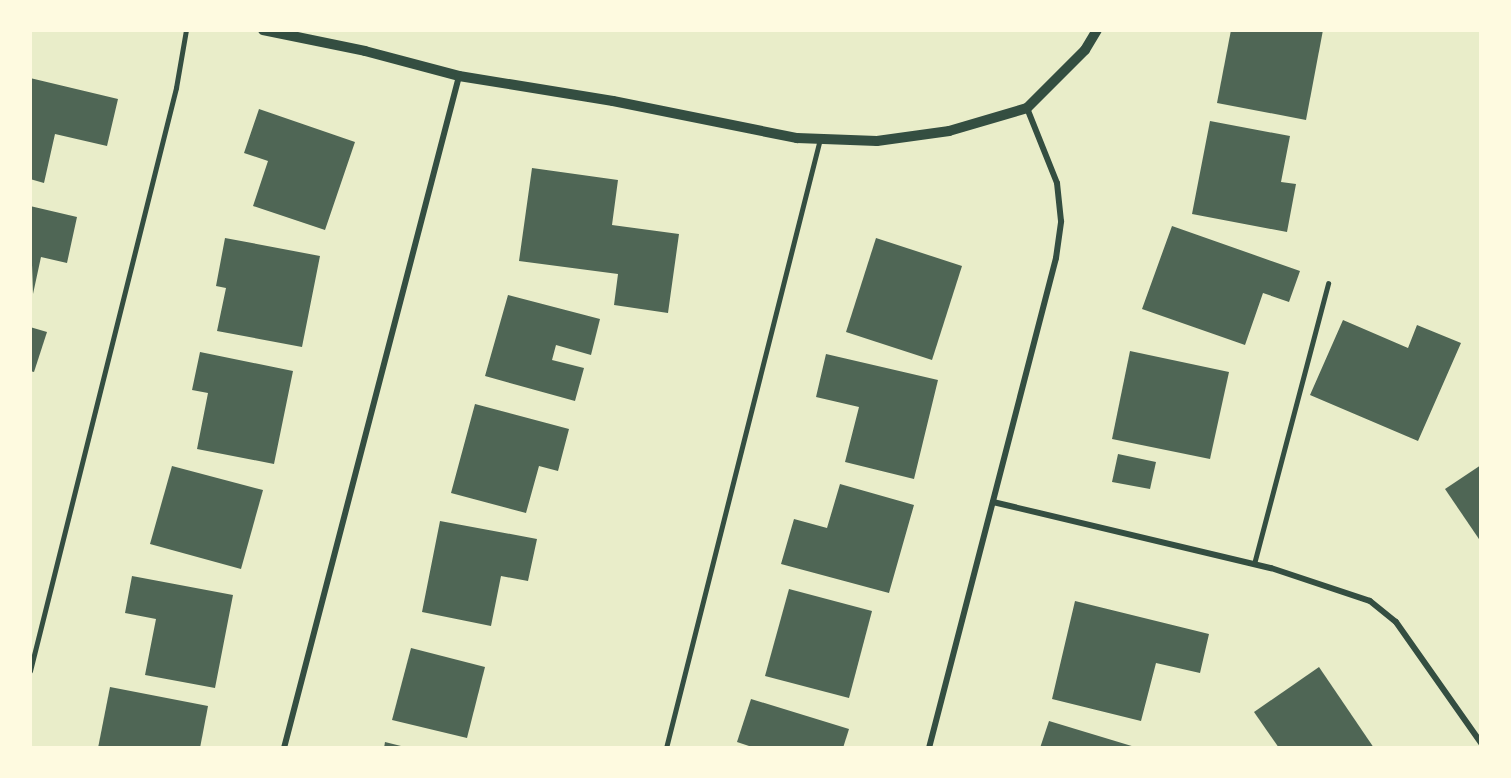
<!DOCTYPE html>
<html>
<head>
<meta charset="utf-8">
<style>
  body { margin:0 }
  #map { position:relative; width:1511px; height:778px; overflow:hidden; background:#e9edc9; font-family:"Noto Sans",sans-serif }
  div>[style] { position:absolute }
  .building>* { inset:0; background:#4f6655 }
  .service>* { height:4.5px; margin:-2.25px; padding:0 2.25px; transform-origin:2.25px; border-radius:2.25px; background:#344e41 }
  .minor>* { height:6px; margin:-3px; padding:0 3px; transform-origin:3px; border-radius:3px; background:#344e41 }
  .tertiary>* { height:10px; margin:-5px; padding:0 5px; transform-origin:5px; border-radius:5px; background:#344e41 }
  span { translate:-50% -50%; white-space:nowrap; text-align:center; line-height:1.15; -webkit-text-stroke:6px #fefae0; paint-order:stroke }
  .frame { position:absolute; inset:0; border:32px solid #fefae0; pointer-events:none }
</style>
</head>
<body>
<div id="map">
  <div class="building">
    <div style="clip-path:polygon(1231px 30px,1323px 30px,1306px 120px,1217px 103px)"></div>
    <div style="clip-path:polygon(30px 78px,118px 99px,107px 146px,55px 134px,44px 183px,30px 179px)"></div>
    <div style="clip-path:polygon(259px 109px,355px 142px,325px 230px,253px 206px,268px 161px,244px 153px)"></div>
    <div style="clip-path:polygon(1210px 121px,1290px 136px,1281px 182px,1296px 184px,1287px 232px,1192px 214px)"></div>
    <div style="clip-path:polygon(532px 168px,618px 180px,612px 225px,679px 234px,668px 313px,614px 305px,618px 274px,519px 261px)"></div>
    <div style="clip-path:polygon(30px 206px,77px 217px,67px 263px,41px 257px,33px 294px)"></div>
    <div style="clip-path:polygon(1172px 226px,1300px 271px,1289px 302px,1263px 293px,1245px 345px,1142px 309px)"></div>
    <div style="clip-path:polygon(225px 238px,320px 256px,302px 347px,217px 331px,226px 288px,216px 286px)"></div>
    <div style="clip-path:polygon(876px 238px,962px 266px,932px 360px,846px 332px)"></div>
    <div style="clip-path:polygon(508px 295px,600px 319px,591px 355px,556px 345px,552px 360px,584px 368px,575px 401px,485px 376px)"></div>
    <div style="clip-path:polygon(1343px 320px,1408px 348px,1417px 325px,1461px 343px,1418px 441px,1310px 395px)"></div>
    <div style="clip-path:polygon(30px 327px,47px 332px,34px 372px,30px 371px)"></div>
    <div style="clip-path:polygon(1130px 351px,1229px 372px,1210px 459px,1112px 439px)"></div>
    <div style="clip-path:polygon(200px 352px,293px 371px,274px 464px,197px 449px,208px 393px,192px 390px)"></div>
    <div style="clip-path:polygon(826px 354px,938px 380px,914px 479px,845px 462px,859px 407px,816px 397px)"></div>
    <div style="clip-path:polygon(475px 404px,569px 429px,558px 471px,539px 466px,526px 513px,451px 493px)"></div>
    <div style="clip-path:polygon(1118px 454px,1156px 462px,1150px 489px,1112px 482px)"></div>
    <div style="clip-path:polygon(1481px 465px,1481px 542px,1445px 489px)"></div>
    <div style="clip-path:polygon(172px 466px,263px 490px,241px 569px,150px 544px)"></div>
    <div style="clip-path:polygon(840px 484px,914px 505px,889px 593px,781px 564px,794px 519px,827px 528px)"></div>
    <div style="clip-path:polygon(440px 521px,537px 539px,528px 581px,501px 576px,491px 626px,422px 612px)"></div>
    <div style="clip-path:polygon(132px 576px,233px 595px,215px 688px,145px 675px,156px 619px,125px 613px)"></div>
    <div style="clip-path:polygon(789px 589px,872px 611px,849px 698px,765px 676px)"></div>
    <div style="clip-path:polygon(1075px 601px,1209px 634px,1200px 673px,1156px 663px,1141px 721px,1052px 699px)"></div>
    <div style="clip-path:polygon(411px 648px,485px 667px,467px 738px,392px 720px)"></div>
    <div style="clip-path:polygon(1319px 667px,1374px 748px,1279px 748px,1254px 712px)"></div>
    <div style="clip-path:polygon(110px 687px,208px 706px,200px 748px,98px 748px)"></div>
    <div style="clip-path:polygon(751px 699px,849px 729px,843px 748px,755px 748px,737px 742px)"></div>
    <div style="clip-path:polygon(1049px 721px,1135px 747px,1135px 748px,1040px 748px)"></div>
    <div style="clip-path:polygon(385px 742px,405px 747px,405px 748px,384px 748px)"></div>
  </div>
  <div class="service">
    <div style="left:1254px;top:564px;width:290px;rotate:-75.2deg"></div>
    <div style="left:30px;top:671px;width:601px;rotate:-75.94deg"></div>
    <div style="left:176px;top:88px;width:59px;rotate:-80.2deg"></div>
    <div style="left:666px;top:748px;width:628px;rotate:-75.81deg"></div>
  </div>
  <div class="minor">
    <div style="left:993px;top:502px;width:286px;rotate:13.4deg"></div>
    <div style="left:1271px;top:568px;width:104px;rotate:18.4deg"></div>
    <div style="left:1370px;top:601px;width:33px;rotate:39deg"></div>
    <div style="left:1396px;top:622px;width:148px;rotate:54.9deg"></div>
    <div style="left:284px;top:748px;width:694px;rotate:-75.4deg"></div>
    <div style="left:929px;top:748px;width:506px;rotate:-75.47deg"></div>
    <div style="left:1056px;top:258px;width:37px;rotate:-82deg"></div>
    <div style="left:1061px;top:221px;width:38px;rotate:-96deg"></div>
    <div style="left:1057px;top:183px;width:81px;rotate:-111.8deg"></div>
  </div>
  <div class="tertiary">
    <div style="left:263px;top:30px;width:104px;rotate:11.6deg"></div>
    <div style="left:365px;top:51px;width:97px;rotate:14.9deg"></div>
    <div style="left:459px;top:76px;width:156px;rotate:9.2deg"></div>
    <div style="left:613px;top:101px;width:188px;rotate:11.4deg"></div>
    <div style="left:797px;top:138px;width:80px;rotate:2.1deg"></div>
    <div style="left:877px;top:141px;width:73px;rotate:-7.9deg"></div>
    <div style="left:949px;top:131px;width:81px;rotate:-16.4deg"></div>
    <div style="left:1027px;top:108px;width:82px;rotate:-45deg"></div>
    <div style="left:1085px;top:50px;width:23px;rotate:-59deg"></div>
  </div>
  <div class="frame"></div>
</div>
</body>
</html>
